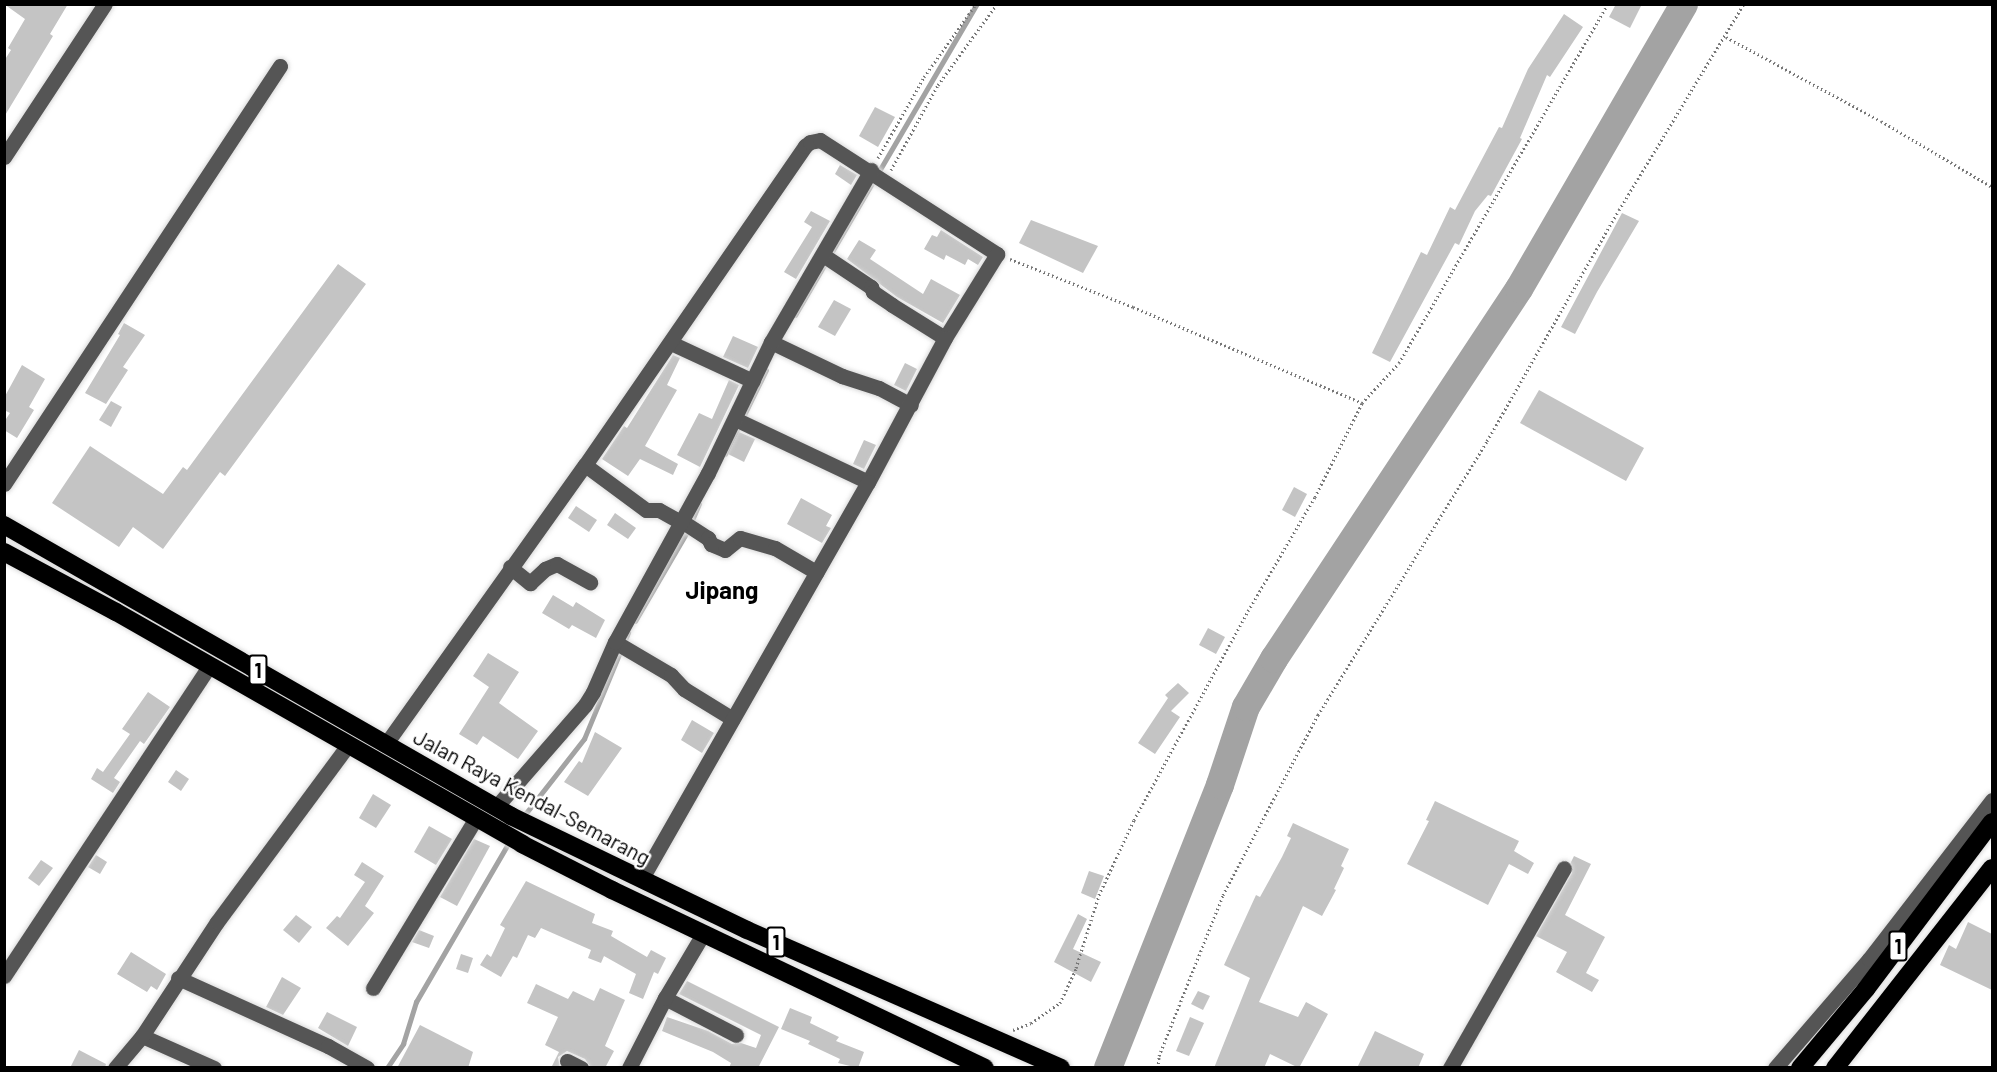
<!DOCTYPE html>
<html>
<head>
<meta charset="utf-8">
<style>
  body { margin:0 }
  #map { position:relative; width:1997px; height:1072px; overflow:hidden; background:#fff; font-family:Barlow,sans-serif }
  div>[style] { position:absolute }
  .stream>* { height:4.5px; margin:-2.25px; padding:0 2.25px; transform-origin:2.25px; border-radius:2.25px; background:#a3a3a3 }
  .river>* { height:28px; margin:-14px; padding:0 14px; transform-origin:14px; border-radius:14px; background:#a3a3a3 }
  .building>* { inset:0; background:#c4c4c4 }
  .path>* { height:3px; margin-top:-1.5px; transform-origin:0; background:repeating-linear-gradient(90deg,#777 0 1.5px,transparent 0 4.5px) }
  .roads { filter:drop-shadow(0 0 2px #dbdbdb) drop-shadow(0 0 2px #dbdbdb) }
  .minor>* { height:15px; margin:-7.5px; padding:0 7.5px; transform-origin:7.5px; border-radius:7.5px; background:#555 }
  .highway>* { height:18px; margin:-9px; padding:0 9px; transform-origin:9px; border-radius:9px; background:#000 }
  span { translate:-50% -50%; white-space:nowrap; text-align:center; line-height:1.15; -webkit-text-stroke:5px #fff; paint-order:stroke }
  .shield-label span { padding:2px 4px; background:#fff; border:2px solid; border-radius:4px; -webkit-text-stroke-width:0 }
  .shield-label { font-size:20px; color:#000; font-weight:700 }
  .street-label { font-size:21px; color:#000 }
  .quarter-label { font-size:24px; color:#000; font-weight:700 }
  .frame { position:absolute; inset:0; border:6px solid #000; pointer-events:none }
</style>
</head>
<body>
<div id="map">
  <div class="stream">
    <div style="left:795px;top:315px;width:360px;rotate:-59.7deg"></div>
    <div style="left:725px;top:454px;width:93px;rotate:-64deg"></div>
    <div style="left:635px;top:621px;width:103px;rotate:-59.7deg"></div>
    <div style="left:687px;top:532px;width:30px;rotate:-67deg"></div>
    <div style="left:523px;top:817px;width:99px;rotate:-52deg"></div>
    <div style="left:584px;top:739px;width:115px;rotate:-67.5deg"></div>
    <div style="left:387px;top:1068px;width:29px;rotate:-56deg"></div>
    <div style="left:403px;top:1044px;width:44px;rotate:-72.8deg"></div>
    <div style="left:416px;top:1002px;width:185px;rotate:-59.8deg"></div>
  </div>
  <div class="river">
    <div style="left:1108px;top:1068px;width:304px;rotate:-68.4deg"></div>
    <div style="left:1220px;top:785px;width:82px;rotate:-71.6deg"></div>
    <div style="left:1246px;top:707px;width:56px;rotate:-59.7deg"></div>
    <div style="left:1274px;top:659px;width:444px;rotate:-56.5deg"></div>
    <div style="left:1519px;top:289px;width:329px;rotate:-59.9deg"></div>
  </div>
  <div class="building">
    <div style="clip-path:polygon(4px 4px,68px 4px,50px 34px,53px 36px,4px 117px,4px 61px,11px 50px,8px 48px,25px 19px)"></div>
    <div style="clip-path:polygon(1616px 4px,1642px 4px,1630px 28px,1609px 17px)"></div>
    <div style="clip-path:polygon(1564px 14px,1583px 27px,1550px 77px,1547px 75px,1520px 138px,1522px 139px,1491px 196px,1488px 195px,1475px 211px,1459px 245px,1455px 243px,1390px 362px,1372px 353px,1421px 252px,1427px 255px,1450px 207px,1455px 210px,1499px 127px,1502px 128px,1528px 69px)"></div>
    <div style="clip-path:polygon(875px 107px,895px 117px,878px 147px,859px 136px)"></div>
    <div style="clip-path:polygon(840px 165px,857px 175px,851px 185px,835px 174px)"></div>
    <div style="clip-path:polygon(811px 211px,830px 221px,796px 279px,784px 272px,812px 227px,804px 222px)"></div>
    <div style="clip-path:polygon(1622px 213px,1639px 221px,1597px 292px,1575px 334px,1561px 327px)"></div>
    <div style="clip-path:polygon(1031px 220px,1098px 246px,1083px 273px,1019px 243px)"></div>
    <div style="clip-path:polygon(941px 230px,983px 257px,978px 265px,968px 259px,965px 265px,946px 255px,944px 260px,924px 249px,932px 235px,937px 237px)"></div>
    <div style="clip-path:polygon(859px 240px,876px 250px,870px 259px,923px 294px,931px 279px,960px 295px,943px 323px,897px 297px,847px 259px)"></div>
    <div style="clip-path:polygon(338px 264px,366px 284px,225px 476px,220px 472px,163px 549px,133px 527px,119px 547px,52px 503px,90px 446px,163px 494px,183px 467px,187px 470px)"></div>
    <div style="clip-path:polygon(834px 300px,851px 309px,835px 336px,818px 327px)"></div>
    <div style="clip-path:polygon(124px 323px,145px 335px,123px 367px,128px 370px,106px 404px,85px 393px,120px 335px,118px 334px)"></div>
    <div style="clip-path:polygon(733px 336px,758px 347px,748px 368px,723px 357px)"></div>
    <div style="clip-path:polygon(673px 355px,680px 358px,667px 385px,677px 390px,645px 446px,678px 464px,673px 475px,640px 459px,628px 476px,602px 459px,624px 426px,627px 428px)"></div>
    <div style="clip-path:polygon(905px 363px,917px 369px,906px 391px,894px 385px)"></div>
    <div style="clip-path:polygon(22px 365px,45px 379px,29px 407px,34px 410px,17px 438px,4px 430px,4px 422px,10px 413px,4px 410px,4px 398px)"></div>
    <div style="clip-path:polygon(729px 380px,739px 385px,700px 467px,677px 455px,699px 413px,712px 419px)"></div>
    <div style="clip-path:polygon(1539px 390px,1644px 448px,1626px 481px,1520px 423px)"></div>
    <div style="clip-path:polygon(111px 401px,122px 407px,111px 427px,99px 420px)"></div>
    <div style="clip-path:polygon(739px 432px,755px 439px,744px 462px,728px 454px)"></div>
    <div style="clip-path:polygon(864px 440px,876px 445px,864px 469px,853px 464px)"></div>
    <div style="clip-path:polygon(1294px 487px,1307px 494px,1295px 517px,1282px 510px)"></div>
    <div style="clip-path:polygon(801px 498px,832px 515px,826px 526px,831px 528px,822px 543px,787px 524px)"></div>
    <div style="clip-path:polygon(576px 506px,597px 520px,589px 532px,568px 518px)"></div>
    <div style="clip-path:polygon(615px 513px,636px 528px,628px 539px,607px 525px)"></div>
    <div style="clip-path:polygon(553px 595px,573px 607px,576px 602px,605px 620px,596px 638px,572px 625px,569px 629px,542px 613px)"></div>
    <div style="clip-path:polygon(1208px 628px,1225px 637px,1216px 654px,1199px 645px)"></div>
    <div style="clip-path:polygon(488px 653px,519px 672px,499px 703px,538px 731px,518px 759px,483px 736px,477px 745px,459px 734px,489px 687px,473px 676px)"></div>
    <div style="clip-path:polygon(1178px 683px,1189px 693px,1171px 711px,1180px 717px,1155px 754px,1138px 743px,1168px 698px,1165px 695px)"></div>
    <div style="clip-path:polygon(148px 692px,170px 707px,144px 744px,140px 741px,114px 778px,120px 782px,113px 793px,91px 779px,97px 768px,103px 772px,130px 734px,122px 729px)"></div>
    <div style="clip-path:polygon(692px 720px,714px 733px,702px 753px,681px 740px)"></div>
    <div style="clip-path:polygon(595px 732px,622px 748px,588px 796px,564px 782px,579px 761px,582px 763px)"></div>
    <div style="clip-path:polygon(176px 770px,189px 779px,181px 791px,168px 782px)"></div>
    <div style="clip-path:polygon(373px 794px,391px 805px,376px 828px,359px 818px)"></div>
    <div style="clip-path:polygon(1435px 801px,1519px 841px,1514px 851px,1534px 863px,1528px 874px,1509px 864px,1488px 905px,1407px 864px,1429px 821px,1426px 820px)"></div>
    <div style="clip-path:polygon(1293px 823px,1349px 849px,1341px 866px,1344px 868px,1334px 889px,1336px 890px,1322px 916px,1303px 906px,1259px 1002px,1298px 1017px,1306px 1002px,1328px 1014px,1299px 1068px,1270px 1054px,1264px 1068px,1214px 1068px,1250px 978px,1224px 965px,1256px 895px,1260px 897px,1282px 857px,1291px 838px,1287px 836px)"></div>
    <div style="clip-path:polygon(429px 826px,452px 839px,436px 865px,414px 852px)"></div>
    <div style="clip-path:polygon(474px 839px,490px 846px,457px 906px,440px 897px)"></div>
    <div style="clip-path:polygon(96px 855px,107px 862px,100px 874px,88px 867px)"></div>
    <div style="clip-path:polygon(1574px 856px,1591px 864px,1565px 915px,1605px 937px,1586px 973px,1599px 980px,1592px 992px,1556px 972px,1567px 952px,1536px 936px,1572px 873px,1571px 862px)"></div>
    <div style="clip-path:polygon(41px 860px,53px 868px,39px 886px,28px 878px)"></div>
    <div style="clip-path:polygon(362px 862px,384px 876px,365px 906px,374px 913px,348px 946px,326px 928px,337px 916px,340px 918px,365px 882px,354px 875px)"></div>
    <div style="clip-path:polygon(1089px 871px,1104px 876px,1095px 899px,1081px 893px)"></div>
    <div style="clip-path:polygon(526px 881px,595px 914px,592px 923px,613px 931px,611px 936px,647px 957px,651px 950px,666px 958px,658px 974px,654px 972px,643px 999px,629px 993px,636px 974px,604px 956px,601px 963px,588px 958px,591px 950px,541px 928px,535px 938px,528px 935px,517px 958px,513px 956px,501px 977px,480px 965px,487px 954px,491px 957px,505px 928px,500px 925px)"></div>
    <div style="clip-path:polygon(1078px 914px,1087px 919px,1073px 949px,1101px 962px,1091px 982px,1054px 962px)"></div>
    <div style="clip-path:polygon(296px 915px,312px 927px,299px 943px,283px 930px)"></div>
    <div style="clip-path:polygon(1968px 922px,1992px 934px,1992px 990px,1940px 965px,1949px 945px,1956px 949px)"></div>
    <div style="clip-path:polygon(419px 930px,434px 936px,429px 948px,412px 942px)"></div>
    <div style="clip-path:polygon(131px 952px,166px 974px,157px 990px,151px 986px,147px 992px,117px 974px)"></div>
    <div style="clip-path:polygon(461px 954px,473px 958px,468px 973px,456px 969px)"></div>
    <div style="clip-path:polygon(282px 977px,301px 988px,283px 1015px,266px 1007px)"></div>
    <div style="clip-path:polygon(687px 981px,779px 1027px,758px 1068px,729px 1068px,731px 1063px,713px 1052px,662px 1031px,667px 1017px,708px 1031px,732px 1044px,741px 1043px,756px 1048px,761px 1035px,679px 994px)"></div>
    <div style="clip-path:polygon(536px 984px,568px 999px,573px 991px,594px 1001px,600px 988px,625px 1000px,605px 1046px,614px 1051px,605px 1068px,591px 1068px,585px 1059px,567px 1051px,558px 1057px,560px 1068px,551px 1068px,559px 1052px,545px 1045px,558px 1017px,527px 1003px)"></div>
    <div style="clip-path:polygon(1198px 991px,1210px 996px,1203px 1010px,1191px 1004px)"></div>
    <div style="clip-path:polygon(790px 1008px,812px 1017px,810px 1023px,839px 1037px,836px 1041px,864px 1052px,858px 1068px,838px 1063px,840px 1059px,808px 1044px,810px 1041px,781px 1029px)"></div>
    <div style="clip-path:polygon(327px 1012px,357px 1027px,348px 1046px,318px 1028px)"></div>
    <div style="clip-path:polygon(1190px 1017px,1204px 1023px,1189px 1056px,1176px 1051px)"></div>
    <div style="clip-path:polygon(420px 1025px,473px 1052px,468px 1068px,397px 1068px)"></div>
    <div style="clip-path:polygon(1375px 1031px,1424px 1054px,1418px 1068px,1357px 1068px)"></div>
    <div style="clip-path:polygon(79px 1050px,106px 1064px,105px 1068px,70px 1068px)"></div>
  </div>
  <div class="path">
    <div style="left:1726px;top:37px;width:176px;rotate:28.5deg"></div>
    <div style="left:1881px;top:121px;width:129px;rotate:30.7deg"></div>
    <div style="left:878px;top:158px;width:93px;rotate:-60.4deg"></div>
    <div style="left:924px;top:77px;width:90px;rotate:-54.5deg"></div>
    <div style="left:891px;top:170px;width:97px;rotate:-61.1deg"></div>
    <div style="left:938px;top:85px;width:100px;rotate:-53.9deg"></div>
    <div style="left:1010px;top:259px;width:132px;rotate:21.3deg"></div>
    <div style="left:1133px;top:307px;width:248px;rotate:22.7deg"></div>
    <div style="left:1013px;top:1030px;width:19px;rotate:-21deg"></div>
    <div style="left:1031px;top:1023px;width:35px;rotate:-35deg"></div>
    <div style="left:1060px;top:1003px;width:38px;rotate:-65deg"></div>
    <div style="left:1076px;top:968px;width:77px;rotate:-72.5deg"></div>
    <div style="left:1099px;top:895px;width:83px;rotate:-65deg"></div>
    <div style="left:1134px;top:820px;width:238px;rotate:-61.4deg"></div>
    <div style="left:1248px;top:611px;width:132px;rotate:-59.6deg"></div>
    <div style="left:1315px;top:497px;width:105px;rotate:-63.4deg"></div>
    <div style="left:1362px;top:403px;width:54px;rotate:-47.2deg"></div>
    <div style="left:1399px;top:363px;width:415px;rotate:-59.8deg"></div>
    <div style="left:1158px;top:1068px;width:12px;rotate:-85deg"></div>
    <div style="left:1159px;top:1056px;width:173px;rotate:-68.3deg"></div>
    <div style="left:1223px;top:895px;width:204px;rotate:-62.2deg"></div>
    <div style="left:1318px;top:715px;width:322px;rotate:-58.3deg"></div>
    <div style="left:1487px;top:441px;width:266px;rotate:-60.3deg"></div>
    <div style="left:1619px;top:210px;width:241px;rotate:-58.8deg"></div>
  </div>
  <div class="roads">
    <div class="minor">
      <div style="left:4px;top:157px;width:183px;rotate:-56.6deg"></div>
      <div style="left:823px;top:255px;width:58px;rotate:33.7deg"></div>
      <div style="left:871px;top:287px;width:5px;rotate:68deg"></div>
      <div style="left:873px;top:292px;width:23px;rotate:34deg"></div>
      <div style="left:892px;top:305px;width:62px;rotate:31.9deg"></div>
      <div style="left:771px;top:342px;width:79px;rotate:25.6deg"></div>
      <div style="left:842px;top:376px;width:39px;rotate:18deg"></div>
      <div style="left:879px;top:388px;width:36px;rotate:28deg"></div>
      <div style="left:671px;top:343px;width:90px;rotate:24.9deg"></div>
      <div style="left:735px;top:419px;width:147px;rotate:25.3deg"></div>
      <div style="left:585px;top:465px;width:76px;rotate:36.4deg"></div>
      <div style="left:646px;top:510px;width:13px"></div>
      <div style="left:659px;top:510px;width:26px;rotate:29deg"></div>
      <div style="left:4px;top:484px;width:501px;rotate:-56.56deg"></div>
      <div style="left:683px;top:522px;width:30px;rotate:33deg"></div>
      <div style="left:708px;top:538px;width:7px;rotate:63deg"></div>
      <div style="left:711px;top:544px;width:15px;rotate:23deg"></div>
      <div style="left:725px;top:550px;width:19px;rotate:-39deg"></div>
      <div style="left:740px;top:538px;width:36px;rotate:16deg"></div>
      <div style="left:775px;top:548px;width:48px;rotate:30.3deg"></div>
      <div style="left:510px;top:567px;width:26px;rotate:39deg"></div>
      <div style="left:530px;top:583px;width:21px;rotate:-43deg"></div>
      <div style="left:545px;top:569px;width:13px;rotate:-23deg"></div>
      <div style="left:557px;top:564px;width:38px;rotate:29deg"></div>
      <div style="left:615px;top:642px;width:65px;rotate:30.5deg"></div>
      <div style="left:671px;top:675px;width:19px;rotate:47deg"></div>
      <div style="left:684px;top:689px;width:57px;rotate:31.5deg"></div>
      <div style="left:385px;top:745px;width:344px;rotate:-54.5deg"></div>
      <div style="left:585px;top:465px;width:388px;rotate:-55.4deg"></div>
      <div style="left:805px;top:146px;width:6px;rotate:-39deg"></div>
      <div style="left:810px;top:142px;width:10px;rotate:-11deg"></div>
      <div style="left:820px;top:140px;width:211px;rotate:32.8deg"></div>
      <div style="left:997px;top:254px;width:99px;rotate:121.8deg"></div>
      <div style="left:945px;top:338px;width:163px;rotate:118.1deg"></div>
      <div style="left:868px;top:482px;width:458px;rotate:119.7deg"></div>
      <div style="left:496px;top:807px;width:135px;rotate:-48.9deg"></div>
      <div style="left:585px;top:705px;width:15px;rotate:-58deg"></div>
      <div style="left:593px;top:692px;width:55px;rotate:-66.3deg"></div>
      <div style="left:615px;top:642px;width:193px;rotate:-61.2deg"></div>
      <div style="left:708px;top:473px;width:145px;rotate:-64.3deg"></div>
      <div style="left:771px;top:342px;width:199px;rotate:-59.8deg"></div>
      <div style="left:4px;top:976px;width:372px;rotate:-56.5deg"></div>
      <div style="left:178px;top:978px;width:165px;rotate:24.4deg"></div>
      <div style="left:328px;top:1046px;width:45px;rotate:29.4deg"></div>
      <div style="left:373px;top:988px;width:199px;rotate:-58.8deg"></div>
      <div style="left:665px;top:998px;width:80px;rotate:27.5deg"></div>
      <div style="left:142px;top:1036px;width:79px;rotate:24deg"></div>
      <div style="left:567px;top:1061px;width:16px;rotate:27deg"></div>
      <div style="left:115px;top:1068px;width:42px;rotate:-49.8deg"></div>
      <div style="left:142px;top:1036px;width:136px;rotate:-56.7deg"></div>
      <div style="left:217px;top:922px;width:219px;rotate:-53.5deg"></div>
      <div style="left:629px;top:1068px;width:79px;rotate:-62.8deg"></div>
      <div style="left:665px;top:998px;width:74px;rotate:-59.3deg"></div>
      <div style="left:1450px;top:1068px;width:230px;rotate:-60.3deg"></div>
      <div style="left:1775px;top:1068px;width:144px;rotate:-49.2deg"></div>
      <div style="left:1869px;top:959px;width:201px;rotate:-52.3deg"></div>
    </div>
    <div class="highway">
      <div style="left:4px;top:525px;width:585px;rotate:29.85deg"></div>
      <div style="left:511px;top:816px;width:262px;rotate:25.8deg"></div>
      <div style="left:747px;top:930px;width:343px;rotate:23.7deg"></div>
      <div style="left:4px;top:552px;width:127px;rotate:28.2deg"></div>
      <div style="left:116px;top:612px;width:468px;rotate:29.7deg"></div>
      <div style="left:522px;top:844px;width:101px;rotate:27.1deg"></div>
      <div style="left:612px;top:890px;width:413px;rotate:25.5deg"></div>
      <div style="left:1800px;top:1068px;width:103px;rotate:-50.1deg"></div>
      <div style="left:1866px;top:989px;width:209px;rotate:-53deg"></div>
      <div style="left:1835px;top:1068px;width:254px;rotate:-51.9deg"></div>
    </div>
  </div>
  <div class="shield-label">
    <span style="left:258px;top:670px">1</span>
    <span style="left:776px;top:942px">1</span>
    <span style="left:1898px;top:946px">1</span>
  </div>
  <div class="street-label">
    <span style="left:532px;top:797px;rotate:28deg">Jalan Raya Kendal-Semarang</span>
  </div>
  <div class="quarter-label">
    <span style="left:722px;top:590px">Jipang</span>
  </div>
  <div class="frame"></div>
</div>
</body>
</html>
